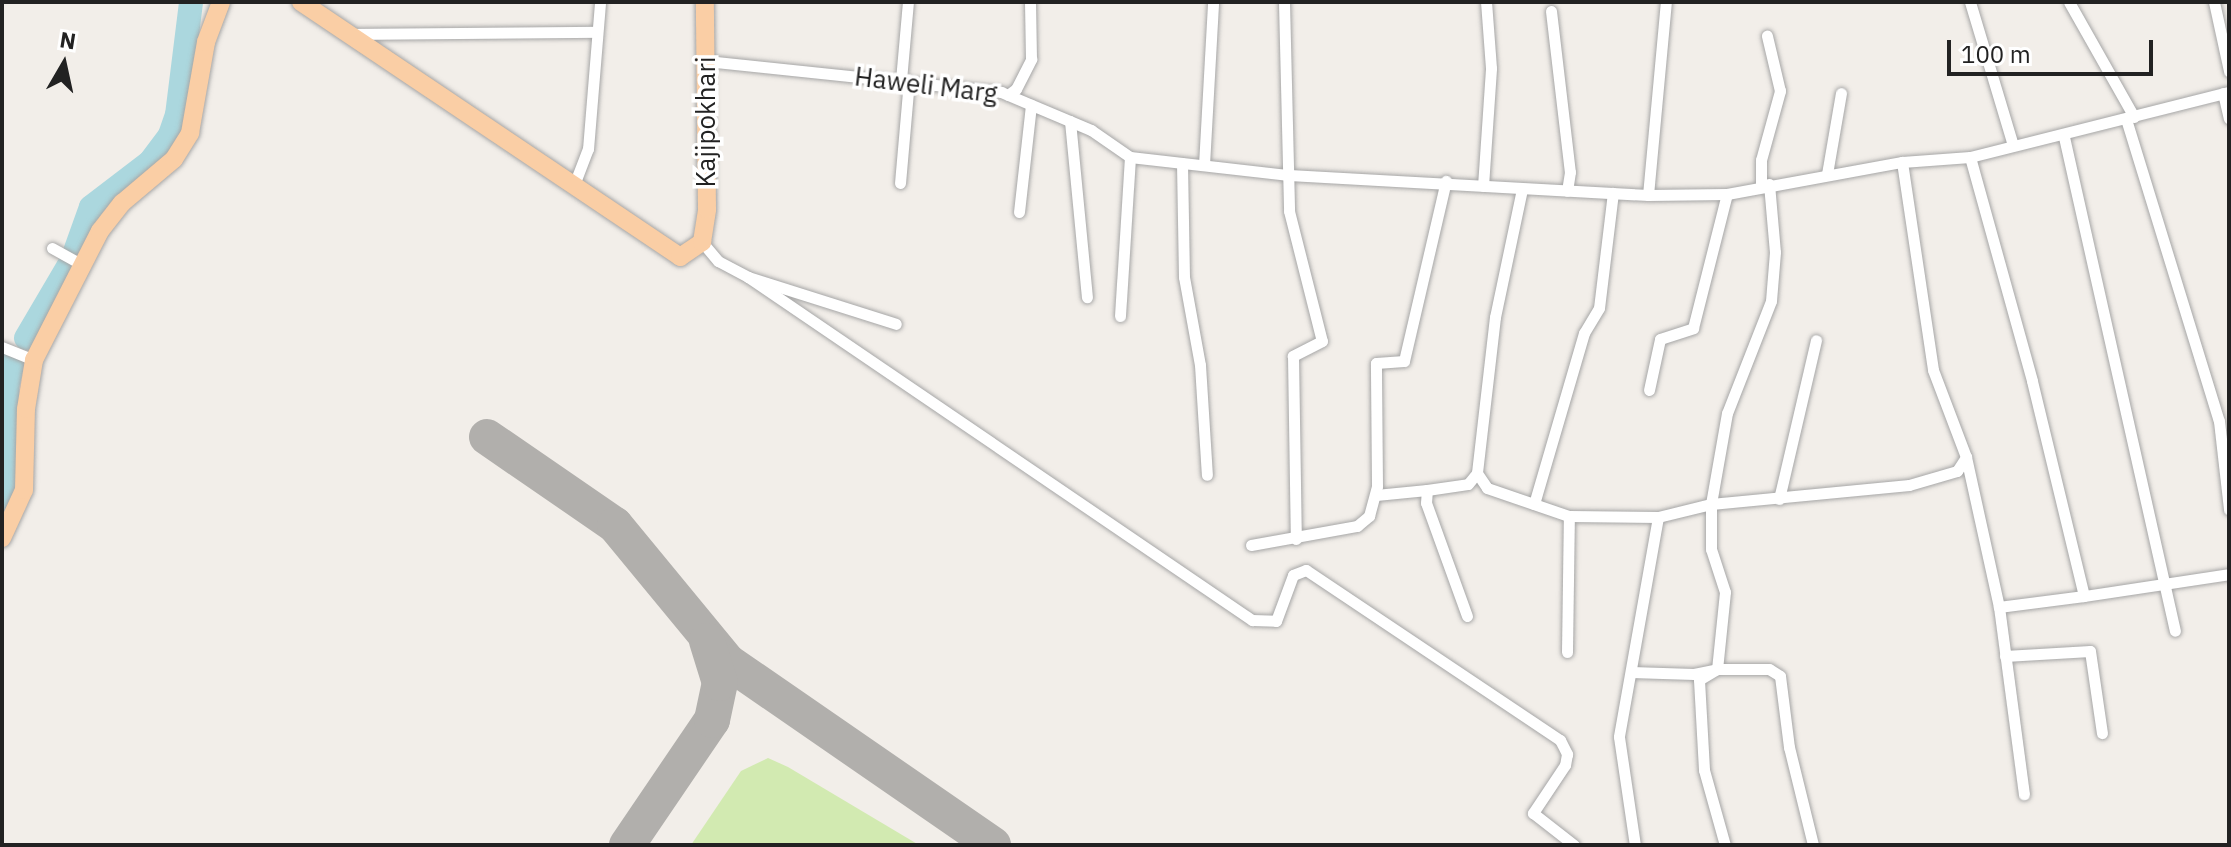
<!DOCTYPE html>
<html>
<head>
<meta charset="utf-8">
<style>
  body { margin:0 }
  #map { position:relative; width:2231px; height:847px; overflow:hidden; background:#f2eee9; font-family:"IBM Plex Sans",sans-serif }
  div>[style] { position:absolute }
  .grass>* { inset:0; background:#d2eab1 }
  .river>* { height:24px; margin:-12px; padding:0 12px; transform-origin:12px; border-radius:12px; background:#abd7de }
  .taxiway>* { height:36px; margin:-18px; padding:0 18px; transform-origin:18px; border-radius:18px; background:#b1afac }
  .roads { filter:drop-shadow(0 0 2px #a6a6a6) drop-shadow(0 0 2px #a6a6a6) }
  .street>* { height:11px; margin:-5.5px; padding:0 5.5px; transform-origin:5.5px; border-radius:5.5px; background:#fff }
  .primary>* { height:18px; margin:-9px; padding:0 9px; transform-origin:9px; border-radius:9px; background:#facea5 }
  span { translate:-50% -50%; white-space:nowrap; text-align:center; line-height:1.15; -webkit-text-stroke:7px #fff; paint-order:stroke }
  .street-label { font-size:26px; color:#222 }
  .frame { position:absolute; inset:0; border:4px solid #222; pointer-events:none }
  .north { position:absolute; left:24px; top:24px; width:80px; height:80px; -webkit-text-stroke:6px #fff; paint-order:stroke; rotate:9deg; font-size:22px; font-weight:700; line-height:32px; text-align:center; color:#222 }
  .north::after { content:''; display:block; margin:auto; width:28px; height:36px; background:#222; clip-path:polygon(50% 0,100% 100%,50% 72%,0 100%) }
  .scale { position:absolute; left:1947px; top:40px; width:206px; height:36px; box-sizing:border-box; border:4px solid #222; border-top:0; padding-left:10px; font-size:24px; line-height:28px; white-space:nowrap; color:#222; -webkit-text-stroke:6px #fff; paint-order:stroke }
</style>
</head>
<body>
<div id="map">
  <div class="grass">
    <div style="clip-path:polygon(768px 758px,788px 767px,919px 845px,691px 845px,741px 771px)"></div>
  </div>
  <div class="river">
    <div style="left:26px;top:338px;width:91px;rotate:-59.5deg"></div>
    <div style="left:72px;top:260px;width:56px;rotate:-70.3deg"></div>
    <div style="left:91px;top:207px;width:74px;rotate:-37.3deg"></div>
    <div style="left:150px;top:162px;width:34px;rotate:-53deg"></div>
    <div style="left:170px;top:135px;width:21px;rotate:-71deg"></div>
    <div style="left:177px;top:115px;width:114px;rotate:-82.9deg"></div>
    <div style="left:2px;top:503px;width:42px;rotate:-77.6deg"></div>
    <div style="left:11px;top:462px;width:75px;rotate:-93.1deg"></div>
    <div style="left:7px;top:387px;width:26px;rotate:-77deg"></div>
  </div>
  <div class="taxiway">
    <div style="left:487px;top:437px;width:155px;rotate:34.5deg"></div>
    <div style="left:615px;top:525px;width:178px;rotate:50.5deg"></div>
    <div style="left:728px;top:662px;width:322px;rotate:34.6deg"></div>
    <div style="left:627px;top:845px;width:151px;rotate:-55.8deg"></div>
    <div style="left:712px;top:720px;width:38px;rotate:-78deg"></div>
    <div style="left:720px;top:683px;width:44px;rotate:-107.2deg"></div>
  </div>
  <div class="roads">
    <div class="street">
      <div style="left:1284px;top:2px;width:209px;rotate:88.6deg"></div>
      <div style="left:1289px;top:211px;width:134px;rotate:75.8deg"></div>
      <div style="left:1322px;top:341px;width:33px;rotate:153deg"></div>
      <div style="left:1293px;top:356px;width:183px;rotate:89.1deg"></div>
      <div style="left:1970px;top:2px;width:149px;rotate:73.3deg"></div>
      <div style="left:2069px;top:2px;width:132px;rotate:60.5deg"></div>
      <div style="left:2214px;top:2px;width:71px;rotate:77.7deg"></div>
      <div style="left:1551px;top:11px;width:162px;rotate:83.3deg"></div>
      <div style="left:1570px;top:172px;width:19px;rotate:99deg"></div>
      <div style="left:351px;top:34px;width:246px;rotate:-0.5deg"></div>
      <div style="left:707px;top:61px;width:296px;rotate:6deg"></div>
      <div style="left:1001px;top:92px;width:98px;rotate:22.9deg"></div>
      <div style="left:1091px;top:130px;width:47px;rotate:34.7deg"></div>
      <div style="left:1130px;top:157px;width:160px;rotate:6.5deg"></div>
      <div style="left:1289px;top:175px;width:360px;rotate:3.2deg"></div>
      <div style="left:1648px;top:195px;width:79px;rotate:-0.7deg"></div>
      <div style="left:1727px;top:194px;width:178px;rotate:-10.4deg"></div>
      <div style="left:1902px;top:162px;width:68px;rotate:-4.2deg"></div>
      <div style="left:1970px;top:157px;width:267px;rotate:-14.1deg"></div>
      <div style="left:901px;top:80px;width:78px;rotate:-84.9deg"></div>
      <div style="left:2223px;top:93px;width:26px;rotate:77deg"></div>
      <div style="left:1008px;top:95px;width:10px;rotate:-37deg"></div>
      <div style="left:1016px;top:89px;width:34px;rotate:-63deg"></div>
      <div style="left:1031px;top:59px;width:57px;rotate:-91deg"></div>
      <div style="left:2126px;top:119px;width:316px;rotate:72.9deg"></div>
      <div style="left:2219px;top:421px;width:89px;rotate:83.5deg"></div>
      <div style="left:1070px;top:121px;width:177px;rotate:84.5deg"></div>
      <div style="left:2064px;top:137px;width:506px;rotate:77.34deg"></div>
      <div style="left:1970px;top:157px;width:232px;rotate:74.5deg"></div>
      <div style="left:2032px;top:381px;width:221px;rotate:76.4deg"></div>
      <div style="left:2084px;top:596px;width:86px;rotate:172.6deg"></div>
      <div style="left:1902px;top:162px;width:210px;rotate:81.5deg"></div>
      <div style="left:1933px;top:370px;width:93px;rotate:69.2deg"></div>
      <div style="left:1966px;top:457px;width:154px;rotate:77.6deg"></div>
      <div style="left:1999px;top:607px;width:189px;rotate:82.4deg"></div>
      <div style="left:1182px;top:163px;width:114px;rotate:89deg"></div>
      <div style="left:1184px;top:277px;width:89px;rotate:79.7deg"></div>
      <div style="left:1200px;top:365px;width:110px;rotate:86.4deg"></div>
      <div style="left:1204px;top:165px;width:163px;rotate:-86.8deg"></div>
      <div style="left:1827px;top:174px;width:82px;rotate:-80.2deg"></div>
      <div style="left:900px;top:183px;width:102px;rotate:-85deg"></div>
      <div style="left:1769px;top:184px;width:68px;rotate:85deg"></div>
      <div style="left:1775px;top:252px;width:49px;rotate:94.7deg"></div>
      <div style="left:1771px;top:301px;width:120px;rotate:111.4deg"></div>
      <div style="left:1727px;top:413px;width:92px;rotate:100deg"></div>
      <div style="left:1711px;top:504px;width:199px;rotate:-5.5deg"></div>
      <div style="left:1909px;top:485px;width:50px;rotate:-16.3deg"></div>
      <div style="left:1957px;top:471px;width:17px;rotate:-57deg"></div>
      <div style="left:574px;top:185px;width:39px;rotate:-69deg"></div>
      <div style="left:588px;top:149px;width:147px;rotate:-85.3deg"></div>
      <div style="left:1483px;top:186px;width:118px;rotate:-86.1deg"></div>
      <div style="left:1491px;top:68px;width:66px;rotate:-94.3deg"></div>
      <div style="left:1761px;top:186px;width:26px;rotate:-90deg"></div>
      <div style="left:1761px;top:160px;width:72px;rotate:-74.6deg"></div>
      <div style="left:1780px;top:91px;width:57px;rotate:-103.3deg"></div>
      <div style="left:1522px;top:189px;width:131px;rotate:101.9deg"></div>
      <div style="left:1495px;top:317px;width:157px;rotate:96.6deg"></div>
      <div style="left:1477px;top:473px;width:18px;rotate:56deg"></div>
      <div style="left:1487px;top:488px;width:87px;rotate:18.9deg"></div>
      <div style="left:1569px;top:516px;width:89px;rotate:0.6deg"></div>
      <div style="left:1658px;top:517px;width:223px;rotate:100.1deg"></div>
      <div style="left:1619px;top:737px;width:109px;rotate:81.6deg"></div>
      <div style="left:1648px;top:195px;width:194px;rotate:-84.7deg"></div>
      <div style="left:1019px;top:212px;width:108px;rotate:-83.6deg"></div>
      <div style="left:702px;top:242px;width:25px;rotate:50deg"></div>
      <div style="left:718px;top:261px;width:34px;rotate:28deg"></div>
      <div style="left:748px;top:277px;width:155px;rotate:17.6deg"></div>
      <div style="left:52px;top:248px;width:35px;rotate:29deg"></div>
      <div style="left:748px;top:277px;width:610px;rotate:34.24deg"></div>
      <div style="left:1252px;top:620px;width:24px;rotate:2deg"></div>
      <div style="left:1276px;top:621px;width:49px;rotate:-69.7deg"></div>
      <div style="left:1293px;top:575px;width:14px;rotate:-21deg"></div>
      <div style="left:1306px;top:570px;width:306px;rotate:33.8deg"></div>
      <div style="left:1560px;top:740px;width:16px;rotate:63deg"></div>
      <div style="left:1567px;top:754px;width:11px;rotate:100deg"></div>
      <div style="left:1565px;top:765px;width:58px;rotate:123.7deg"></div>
      <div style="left:1533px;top:813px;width:52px;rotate:38deg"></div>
      <div style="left:1120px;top:316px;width:159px;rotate:-86.4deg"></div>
      <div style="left:2px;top:347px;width:35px;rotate:22deg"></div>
      <div style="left:1649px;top:390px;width:52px;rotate:-77.8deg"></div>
      <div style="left:1660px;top:339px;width:35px;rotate:-18deg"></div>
      <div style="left:1693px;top:328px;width:138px;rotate:-75.8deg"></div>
      <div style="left:1376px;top:495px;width:51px;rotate:-5.6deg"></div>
      <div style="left:1779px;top:499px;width:163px;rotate:-76.9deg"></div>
      <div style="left:1534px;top:504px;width:178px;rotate:-73.7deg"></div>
      <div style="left:1584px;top:333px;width:29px;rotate:-59deg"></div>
      <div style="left:1599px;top:308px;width:116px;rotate:-83.1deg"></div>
      <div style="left:1658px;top:517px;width:55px;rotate:-13.8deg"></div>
      <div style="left:1711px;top:504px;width:45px;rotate:90deg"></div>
      <div style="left:1711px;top:549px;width:45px;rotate:72deg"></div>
      <div style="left:1725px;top:592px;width:77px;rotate:95.9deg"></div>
      <div style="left:1717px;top:669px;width:52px"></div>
      <div style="left:1769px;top:669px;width:13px;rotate:32deg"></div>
      <div style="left:1780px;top:676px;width:72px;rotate:82.8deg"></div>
      <div style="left:1789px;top:747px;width:101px;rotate:76.2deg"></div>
      <div style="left:1251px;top:545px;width:108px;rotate:-10.2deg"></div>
      <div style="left:1357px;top:526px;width:16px;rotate:-40deg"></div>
      <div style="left:1369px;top:516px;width:31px;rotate:-75deg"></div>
      <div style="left:1377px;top:486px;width:123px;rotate:-90.5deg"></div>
      <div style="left:1376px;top:363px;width:28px;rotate:-4deg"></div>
      <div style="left:1404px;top:361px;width:185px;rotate:-76.9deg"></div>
      <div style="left:2084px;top:596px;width:147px;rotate:-8.6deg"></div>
      <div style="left:1467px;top:616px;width:120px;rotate:-109.9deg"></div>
      <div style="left:1426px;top:503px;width:13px;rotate:-86deg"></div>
      <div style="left:1427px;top:490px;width:41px;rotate:-8.3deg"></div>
      <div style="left:1468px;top:484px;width:14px;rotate:-51deg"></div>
      <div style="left:1567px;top:652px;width:136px;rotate:-89.2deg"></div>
      <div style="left:2005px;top:656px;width:85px;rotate:-3.4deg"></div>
      <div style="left:2090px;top:651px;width:83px;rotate:81.7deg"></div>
      <div style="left:1631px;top:672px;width:63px;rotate:1.8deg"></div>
      <div style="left:1694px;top:674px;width:24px;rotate:-12deg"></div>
      <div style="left:1717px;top:669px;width:21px;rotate:149deg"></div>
      <div style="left:1699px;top:680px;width:90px;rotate:86.8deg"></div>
      <div style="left:1704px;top:770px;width:78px;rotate:74.4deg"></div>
    </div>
    <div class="primary">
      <div style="left:301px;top:2px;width:457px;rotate:33.9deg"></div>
      <div style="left:680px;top:257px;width:27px;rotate:-34deg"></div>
      <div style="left:702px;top:242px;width:33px;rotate:-81deg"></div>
      <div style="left:707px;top:209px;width:207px;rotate:-90.6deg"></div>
      <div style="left:2px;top:538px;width:53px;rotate:-65.4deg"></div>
      <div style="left:24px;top:490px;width:81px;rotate:-88.6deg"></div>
      <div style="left:26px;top:409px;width:50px;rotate:-80.7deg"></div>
      <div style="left:34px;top:360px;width:145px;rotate:-62.9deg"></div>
      <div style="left:100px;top:231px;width:36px;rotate:-52deg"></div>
      <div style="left:122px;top:203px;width:68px;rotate:-40.2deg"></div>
      <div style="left:174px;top:159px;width:31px;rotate:-58deg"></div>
      <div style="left:190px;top:133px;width:92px;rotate:-80deg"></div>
      <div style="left:206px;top:42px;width:43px;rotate:-69.4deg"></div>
    </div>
  </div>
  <div class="street-label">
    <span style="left:926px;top:85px;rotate:7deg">Haweli Marg</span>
    <span style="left:706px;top:122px;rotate:-90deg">Kajipokhari</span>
  </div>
  <div class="frame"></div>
  <div class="north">N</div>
  <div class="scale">100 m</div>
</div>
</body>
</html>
